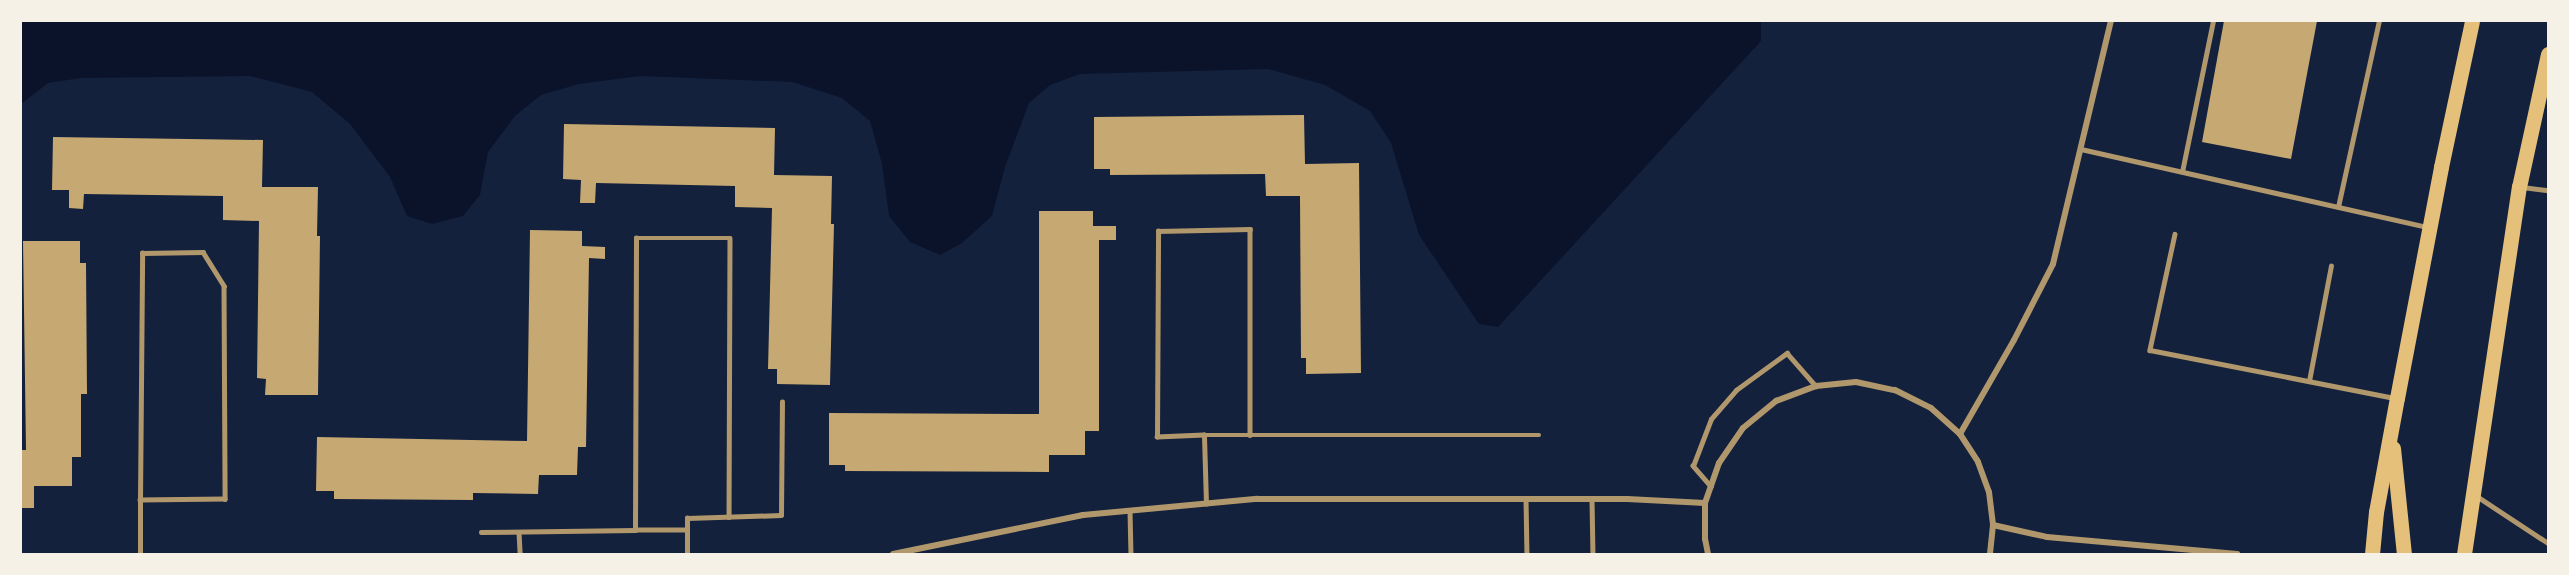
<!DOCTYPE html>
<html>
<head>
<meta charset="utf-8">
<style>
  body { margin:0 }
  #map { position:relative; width:2569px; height:575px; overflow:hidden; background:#14213d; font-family:"PT Sans Narrow",sans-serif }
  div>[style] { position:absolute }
  .water>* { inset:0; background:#0b132b }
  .building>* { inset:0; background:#c6a872 }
  .service>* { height:4.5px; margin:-2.25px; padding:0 2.25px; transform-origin:2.25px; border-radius:2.25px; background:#b1986c }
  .minor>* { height:6px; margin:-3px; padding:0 3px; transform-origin:3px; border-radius:3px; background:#b1986c }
  .primary>* { height:15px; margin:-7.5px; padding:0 7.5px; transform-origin:7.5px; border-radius:7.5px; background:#e5c07b }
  span { translate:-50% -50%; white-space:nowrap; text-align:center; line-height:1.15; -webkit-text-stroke:5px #f6f1e7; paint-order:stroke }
  .frame { position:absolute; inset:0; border:22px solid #f6f1e7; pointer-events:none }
</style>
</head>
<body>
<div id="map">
  <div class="water">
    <div style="clip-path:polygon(21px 21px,1761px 21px,1761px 41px,1498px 327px,1479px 324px,1419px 235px,1391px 143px,1370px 111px,1325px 85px,1268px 69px,1080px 74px,1050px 85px,1029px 103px,1005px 167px,992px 216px,962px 243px,940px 255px,910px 242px,889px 216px,882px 164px,870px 121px,842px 98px,792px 82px,640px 76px,579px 84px,541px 95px,515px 116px,488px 152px,480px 195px,463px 216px,432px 224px,407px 216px,390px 177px,350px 124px,312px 92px,250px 76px,81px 78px,48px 83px,21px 104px)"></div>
  </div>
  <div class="building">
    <div style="clip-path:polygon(2224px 21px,2317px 21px,2291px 159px,2202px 142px)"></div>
    <div style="clip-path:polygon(1304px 115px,1305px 164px,1359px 163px,1361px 373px,1306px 374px,1306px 358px,1301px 358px,1300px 196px,1266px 196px,1265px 174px,1110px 175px,1110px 169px,1094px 169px,1094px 117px)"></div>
    <div style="clip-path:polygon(564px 124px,775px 128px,774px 175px,832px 176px,831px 224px,834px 224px,830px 385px,777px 384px,777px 369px,768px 369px,772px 208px,735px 207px,735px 186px,596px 183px,595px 203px,580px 203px,581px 180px,563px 179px)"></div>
    <div style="clip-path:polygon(53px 137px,263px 140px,262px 187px,318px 187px,317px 236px,320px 236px,318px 395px,265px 395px,266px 379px,257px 378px,259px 221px,223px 220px,223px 196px,84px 194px,83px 209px,69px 208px,69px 190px,52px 190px)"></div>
    <div style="clip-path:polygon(1039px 211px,1093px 211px,1093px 226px,1116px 226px,1116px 240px,1099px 240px,1099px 431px,1085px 431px,1085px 455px,1049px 455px,1049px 472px,845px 471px,845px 465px,829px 465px,829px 413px,1039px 414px)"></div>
    <div style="clip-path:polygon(530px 230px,582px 231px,582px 246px,605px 247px,605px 259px,589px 258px,586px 447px,578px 447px,577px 475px,539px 475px,538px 494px,473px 493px,473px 500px,334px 499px,334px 491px,316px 491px,317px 437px,527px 441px)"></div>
    <div style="clip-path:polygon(23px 241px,80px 241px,80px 263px,86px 263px,87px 394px,81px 394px,81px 457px,72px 457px,72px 486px,34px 486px,34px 508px,21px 508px,21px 450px,26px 450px)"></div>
  </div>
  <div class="service">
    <div style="left:2081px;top:149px;width:355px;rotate:12.7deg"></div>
    <div style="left:2182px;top:172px;width:154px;rotate:-78.4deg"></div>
    <div style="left:2522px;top:187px;width:26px;rotate:7deg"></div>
    <div style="left:2338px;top:207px;width:190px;rotate:-77.6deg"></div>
    <div style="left:2175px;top:234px;width:119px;rotate:102.2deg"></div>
    <div style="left:2150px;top:350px;width:250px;rotate:11.1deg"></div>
    <div style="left:2309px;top:381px;width:117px;rotate:-79.2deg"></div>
    <div style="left:1204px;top:435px;width:47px;rotate:177.6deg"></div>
    <div style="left:1157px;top:437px;width:206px;rotate:-89.7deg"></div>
    <div style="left:1158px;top:231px;width:92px;rotate:-1.2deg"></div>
    <div style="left:1250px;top:229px;width:206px;rotate:90deg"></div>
    <div style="left:1711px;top:487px;width:28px;rotate:-131deg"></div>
    <div style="left:1693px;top:466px;width:50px;rotate:-69deg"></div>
    <div style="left:1711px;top:419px;width:38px;rotate:-49deg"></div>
    <div style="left:1736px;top:390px;width:63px;rotate:-36deg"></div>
    <div style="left:1787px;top:353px;width:44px;rotate:48.7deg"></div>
    <div style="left:2475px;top:495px;width:87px;rotate:33.3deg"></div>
    <div style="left:1526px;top:499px;width:55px;rotate:89deg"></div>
    <div style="left:1592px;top:499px;width:55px;rotate:89deg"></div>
    <div style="left:1206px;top:504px;width:69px;rotate:-91.7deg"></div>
    <div style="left:1204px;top:435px;width:335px"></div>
    <div style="left:1130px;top:511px;width:43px;rotate:88.7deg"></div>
    <div style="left:687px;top:530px;width:52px;rotate:180deg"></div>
    <div style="left:635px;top:530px;width:292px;rotate:-89.8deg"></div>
    <div style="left:636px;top:238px;width:94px"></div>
    <div style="left:730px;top:238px;width:279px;rotate:90.2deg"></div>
    <div style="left:481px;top:532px;width:154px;rotate:-0.7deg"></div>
    <div style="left:519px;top:532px;width:22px;rotate:87deg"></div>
    <div style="left:140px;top:554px;width:54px;rotate:-90deg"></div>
    <div style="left:140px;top:500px;width:247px;rotate:-89.5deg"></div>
    <div style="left:142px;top:253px;width:61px;rotate:-0.9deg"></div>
    <div style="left:203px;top:252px;width:40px;rotate:58deg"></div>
    <div style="left:224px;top:286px;width:213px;rotate:89.7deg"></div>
    <div style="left:225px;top:499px;width:85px;rotate:179.3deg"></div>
    <div style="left:687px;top:554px;width:36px;rotate:-90deg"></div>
    <div style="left:687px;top:518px;width:94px;rotate:-1.8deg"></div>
    <div style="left:781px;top:515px;width:113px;rotate:-89.5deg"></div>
  </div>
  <div class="minor">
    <div style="left:1960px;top:434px;width:108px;rotate:-60.1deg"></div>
    <div style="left:2014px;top:340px;width:85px;rotate:-62.8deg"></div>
    <div style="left:2053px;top:264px;width:250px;rotate:-76.6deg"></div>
    <div style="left:1993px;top:525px;width:55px;rotate:12.5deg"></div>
    <div style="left:2047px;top:537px;width:191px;rotate:5.1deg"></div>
    <div style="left:893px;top:554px;width:194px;rotate:-11.6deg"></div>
    <div style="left:1083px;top:515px;width:175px;rotate:-5.3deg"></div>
    <div style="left:1257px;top:499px;width:370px"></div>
    <div style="left:1627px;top:499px;width:78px;rotate:2.9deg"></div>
    <div style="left:1708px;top:554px;width:15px;rotate:-101deg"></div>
    <div style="left:1705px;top:539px;width:36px;rotate:-90deg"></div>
    <div style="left:1705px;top:503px;width:42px;rotate:-70.7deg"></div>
    <div style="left:1719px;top:463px;width:42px;rotate:-55.6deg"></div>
    <div style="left:1743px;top:428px;width:43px;rotate:-39.3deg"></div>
    <div style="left:1776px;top:401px;width:43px;rotate:-20.6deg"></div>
    <div style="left:1816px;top:386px;width:40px;rotate:-5.7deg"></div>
    <div style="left:1856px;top:382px;width:40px;rotate:12deg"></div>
    <div style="left:1895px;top:390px;width:40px;rotate:26.6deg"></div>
    <div style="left:1931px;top:408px;width:39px;rotate:42deg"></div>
    <div style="left:1960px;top:434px;width:33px;rotate:57deg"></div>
    <div style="left:1978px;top:462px;width:32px;rotate:70deg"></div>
    <div style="left:1989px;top:492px;width:33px;rotate:83deg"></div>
    <div style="left:1993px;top:525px;width:29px;rotate:96deg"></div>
  </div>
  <div class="primary">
    <div style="left:2393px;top:448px;width:107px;rotate:84.1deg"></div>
    <div style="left:2372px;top:554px;width:42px;rotate:-84.6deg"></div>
    <div style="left:2376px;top:512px;width:116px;rotate:-79.6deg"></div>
    <div style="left:2397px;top:398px;width:235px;rotate:-79.2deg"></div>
    <div style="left:2441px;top:167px;width:149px;rotate:-78deg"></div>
    <div style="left:2464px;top:554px;width:371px;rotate:-81.5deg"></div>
    <div style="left:2519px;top:187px;width:136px;rotate:-77.7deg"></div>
  </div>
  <div class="frame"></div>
</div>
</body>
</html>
